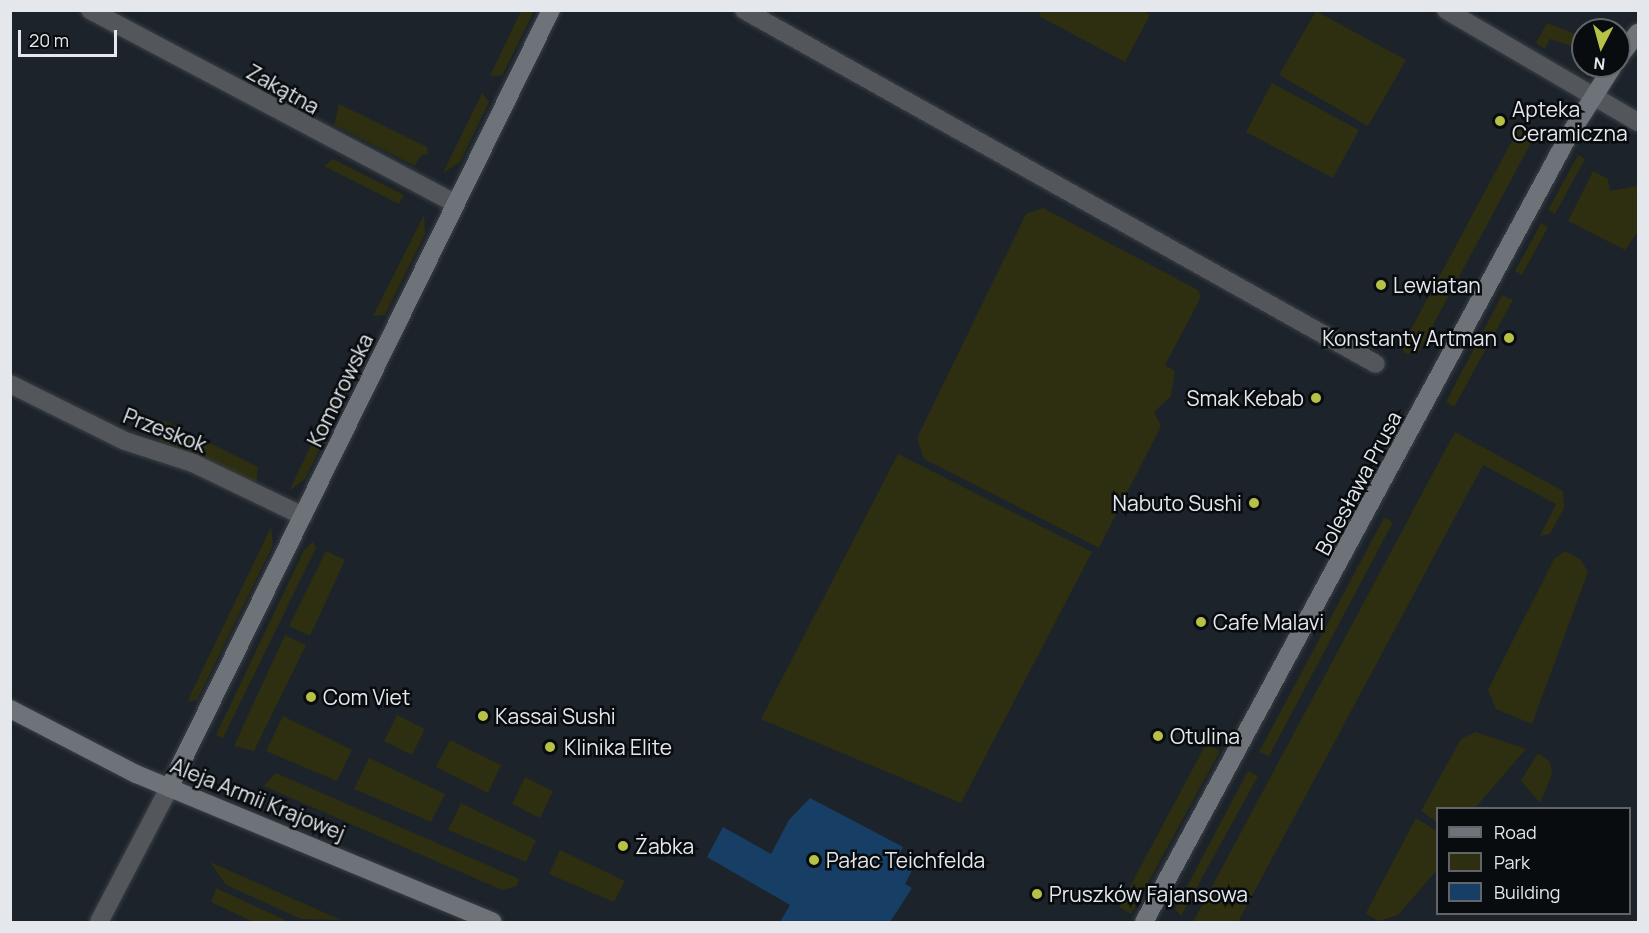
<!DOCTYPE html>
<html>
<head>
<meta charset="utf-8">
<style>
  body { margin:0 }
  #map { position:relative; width:1649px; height:933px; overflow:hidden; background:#1d232a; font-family:Manrope,sans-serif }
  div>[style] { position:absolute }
  .green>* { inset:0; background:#2d2f10 }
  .building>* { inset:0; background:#173f65 }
  .roads { filter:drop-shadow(0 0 2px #393f45) drop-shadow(0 0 2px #393f45) }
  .street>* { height:18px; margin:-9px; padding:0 9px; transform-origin:9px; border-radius:9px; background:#53565a }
  .secondary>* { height:18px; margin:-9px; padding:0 9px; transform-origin:9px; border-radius:9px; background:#6e7379 }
  .dots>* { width:16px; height:16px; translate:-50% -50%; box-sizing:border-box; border:3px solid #090c0f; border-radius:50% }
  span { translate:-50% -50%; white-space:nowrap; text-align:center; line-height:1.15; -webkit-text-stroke:5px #090c0f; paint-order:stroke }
  .street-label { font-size:21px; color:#e4e8ed }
  .poi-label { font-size:21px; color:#e4e8ed }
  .left { translate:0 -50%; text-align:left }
  .right { translate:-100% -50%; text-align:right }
  .frame { position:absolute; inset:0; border:12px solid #e4e8ed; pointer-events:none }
  .legend { position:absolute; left:1436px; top:807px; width:195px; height:108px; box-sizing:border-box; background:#090c0f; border:2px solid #616468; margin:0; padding:8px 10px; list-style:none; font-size:18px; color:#e4e8ed }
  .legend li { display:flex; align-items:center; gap:12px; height:30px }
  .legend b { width:30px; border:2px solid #616468 }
  .north { position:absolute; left:1571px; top:18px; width:60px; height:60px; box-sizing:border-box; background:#090c0f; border:2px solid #616468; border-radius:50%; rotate:186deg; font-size:16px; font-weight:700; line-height:24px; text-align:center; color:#e4e8ed }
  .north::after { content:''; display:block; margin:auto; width:21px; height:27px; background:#b7c147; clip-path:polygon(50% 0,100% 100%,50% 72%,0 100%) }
  .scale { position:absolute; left:18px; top:30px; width:99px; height:27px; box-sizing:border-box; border:3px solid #e4e8ed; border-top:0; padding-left:8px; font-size:18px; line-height:21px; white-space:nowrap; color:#e4e8ed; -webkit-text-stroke:4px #090c0f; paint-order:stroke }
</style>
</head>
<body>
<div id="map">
  <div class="green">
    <div style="clip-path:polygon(1042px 10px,1142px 10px,1150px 15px,1125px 62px,1039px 16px)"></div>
    <div style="clip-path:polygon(521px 11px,534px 11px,502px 76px,490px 76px)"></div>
    <div style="clip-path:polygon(1316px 11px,1406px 60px,1368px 126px,1279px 75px)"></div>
    <div style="clip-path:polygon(1547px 23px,1583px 37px,1583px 49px,1550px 39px,1545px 49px,1536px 43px)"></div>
    <div style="clip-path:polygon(1272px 83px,1359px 130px,1333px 178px,1246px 132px)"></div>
    <div style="clip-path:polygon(482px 93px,489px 102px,460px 162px,443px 173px)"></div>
    <div style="clip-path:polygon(339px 104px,427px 147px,428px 154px,421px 155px,415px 166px,334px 125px)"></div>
    <div style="clip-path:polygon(1520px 126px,1532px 141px,1418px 353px,1406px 354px,1401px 348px)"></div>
    <div style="clip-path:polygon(1578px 155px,1585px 159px,1555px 214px,1548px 210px)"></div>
    <div style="clip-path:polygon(333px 159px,404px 195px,399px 204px,324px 166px)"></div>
    <div style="clip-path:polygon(1593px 171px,1608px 179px,1610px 191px,1637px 186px,1638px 175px,1638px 231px,1625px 250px,1568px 221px)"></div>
    <div style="clip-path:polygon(1043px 208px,1198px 290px,1201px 297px,1165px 365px,1175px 371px,1171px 396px,1154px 412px,1161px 426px,1099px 548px,924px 459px,917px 438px,1026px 214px)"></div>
    <div style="clip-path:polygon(424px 215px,425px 234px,385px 315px,373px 316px)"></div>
    <div style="clip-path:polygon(1541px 223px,1548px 227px,1522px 275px,1515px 271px)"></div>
    <div style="clip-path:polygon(1502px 295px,1513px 300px,1454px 407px,1446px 402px)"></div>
    <div style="clip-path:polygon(365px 333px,371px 343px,305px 479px,289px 491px)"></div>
    <div style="clip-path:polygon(163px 420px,258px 467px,256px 483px,160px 441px)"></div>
    <div style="clip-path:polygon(1455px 432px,1563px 491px,1564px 508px,1550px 534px,1540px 536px,1556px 504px,1483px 465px,1238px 922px,1193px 922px)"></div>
    <div style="clip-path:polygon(898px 454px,1092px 552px,961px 803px,761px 719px)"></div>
    <div style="clip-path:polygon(1384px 518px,1393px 522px,1269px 756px,1259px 752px)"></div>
    <div style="clip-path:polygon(271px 527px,273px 545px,197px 700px,187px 702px)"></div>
    <div style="clip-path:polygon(313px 542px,316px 548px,223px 738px,216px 735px,304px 550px)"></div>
    <div style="clip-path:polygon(326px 551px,345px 560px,310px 636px,289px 626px)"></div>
    <div style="clip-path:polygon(1565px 551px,1581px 560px,1588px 572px,1532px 724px,1496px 709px,1488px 690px,1554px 559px)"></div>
    <div style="clip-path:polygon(285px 635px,306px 645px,254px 751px,234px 746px)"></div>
    <div style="clip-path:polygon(397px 715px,425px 729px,412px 755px,384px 741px)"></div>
    <div style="clip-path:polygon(283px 716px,352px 750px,337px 781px,266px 751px)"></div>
    <div style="clip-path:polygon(1476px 732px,1526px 749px,1475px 808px,1438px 808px,1437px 822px,1421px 811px,1461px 739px)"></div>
    <div style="clip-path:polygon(450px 740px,501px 765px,488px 793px,436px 767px)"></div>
    <div style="clip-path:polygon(1206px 744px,1220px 751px,1131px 914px,1119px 907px)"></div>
    <div style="clip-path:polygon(1538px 753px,1550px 762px,1552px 774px,1540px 803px,1521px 781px)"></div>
    <div style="clip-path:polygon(369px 758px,445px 794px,431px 822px,354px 789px)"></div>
    <div style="clip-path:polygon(1248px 771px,1258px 776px,1181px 916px,1175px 909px)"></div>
    <div style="clip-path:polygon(276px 773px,519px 879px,517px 886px,502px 890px,264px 786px)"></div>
    <div style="clip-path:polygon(525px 777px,553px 791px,540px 818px,512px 804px)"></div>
    <div style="clip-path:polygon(461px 803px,536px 840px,526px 862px,448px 830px)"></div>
    <div style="clip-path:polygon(1416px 818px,1437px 831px,1437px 870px,1398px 915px,1378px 921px,1366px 913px)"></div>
    <div style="clip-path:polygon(560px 850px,625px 881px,614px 902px,549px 874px)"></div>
    <div style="clip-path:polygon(210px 862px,341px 920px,301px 919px,226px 885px)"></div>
    <div style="clip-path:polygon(216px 888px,289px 922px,253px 922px,211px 902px)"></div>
  </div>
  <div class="building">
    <div style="clip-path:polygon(810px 798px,903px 847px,900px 853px,917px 861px,905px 884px,912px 888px,890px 922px,780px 922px,790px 905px,707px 857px,723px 827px,771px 854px,789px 820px)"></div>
  </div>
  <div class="roads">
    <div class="street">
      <div style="left:90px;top:10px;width:414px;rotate:27.9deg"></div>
      <div style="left:744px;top:10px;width:724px;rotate:29.25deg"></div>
      <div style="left:1446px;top:10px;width:222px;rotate:30.3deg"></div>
      <div style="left:10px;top:384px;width:128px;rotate:26.4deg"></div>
      <div style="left:125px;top:441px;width:71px;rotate:17.9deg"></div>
      <div style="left:193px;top:463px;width:122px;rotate:25.7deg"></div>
      <div style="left:99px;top:922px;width:151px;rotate:-62.4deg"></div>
    </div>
    <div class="secondary">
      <div style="left:1619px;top:57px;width:31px;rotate:-52deg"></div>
      <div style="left:10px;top:709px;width:142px;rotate:27.3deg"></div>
      <div style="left:136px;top:774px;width:386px;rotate:22.5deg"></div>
      <div style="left:169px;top:788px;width:867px;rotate:-63.85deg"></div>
      <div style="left:1144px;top:922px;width:892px;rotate:-61.63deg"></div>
      <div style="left:1568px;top:137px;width:84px;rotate:-57.6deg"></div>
    </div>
  </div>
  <div class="dots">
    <div style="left:1500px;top:121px;background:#b7c147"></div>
    <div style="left:1381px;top:285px;background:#b7c147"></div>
    <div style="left:1509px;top:338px;background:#b7c147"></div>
    <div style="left:1316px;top:398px;background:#b7c147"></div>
    <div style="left:1254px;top:503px;background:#b7c147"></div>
    <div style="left:1201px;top:622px;background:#b7c147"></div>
    <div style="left:311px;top:697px;background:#b7c147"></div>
    <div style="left:483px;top:716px;background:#b7c147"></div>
    <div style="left:1158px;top:736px;background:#b7c147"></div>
    <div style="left:550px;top:747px;background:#b7c147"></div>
    <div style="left:623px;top:846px;background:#b7c147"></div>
    <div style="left:814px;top:860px;background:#b7c147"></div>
    <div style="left:1037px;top:894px;background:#b7c147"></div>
  </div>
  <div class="street-label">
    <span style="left:283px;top:89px;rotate:29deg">Zakątna</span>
    <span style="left:340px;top:390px;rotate:-64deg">Komorowska</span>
    <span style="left:165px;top:430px;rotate:21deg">Przeskok</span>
    <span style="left:1358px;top:483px;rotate:-62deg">Bolesława Prusa</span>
    <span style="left:258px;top:799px;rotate:22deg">Aleja Armii Krajowej</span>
  </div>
  <div class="poi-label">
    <span class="left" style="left:1512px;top:121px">Apteka<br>Ceramiczna</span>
    <span class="left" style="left:1393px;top:285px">Lewiatan</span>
    <span class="right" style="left:1497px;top:338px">Konstanty Artman</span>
    <span class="right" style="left:1304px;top:398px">Smak Kebab</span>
    <span class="right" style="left:1242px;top:503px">Nabuto Sushi</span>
    <span class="left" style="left:1213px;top:622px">Cafe Malavi</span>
    <span class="left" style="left:323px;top:697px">Com Viet</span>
    <span class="left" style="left:495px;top:716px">Kassai Sushi</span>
    <span class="left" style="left:1170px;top:736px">Otulina</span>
    <span class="left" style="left:564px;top:747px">Klinika Elite</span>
    <span class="left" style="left:635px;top:846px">Żabka</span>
    <span class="left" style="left:826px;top:860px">Pałac Teichfelda</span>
    <span class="left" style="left:1049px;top:894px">Pruszków Fajansowa</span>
  </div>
  <div class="frame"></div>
  <ul class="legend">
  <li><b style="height:8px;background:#6e7379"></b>Road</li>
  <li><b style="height:16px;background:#2d2f10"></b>Park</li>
  <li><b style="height:16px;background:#173f65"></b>Building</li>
  </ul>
  <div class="north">N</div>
  <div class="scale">20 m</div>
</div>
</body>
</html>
